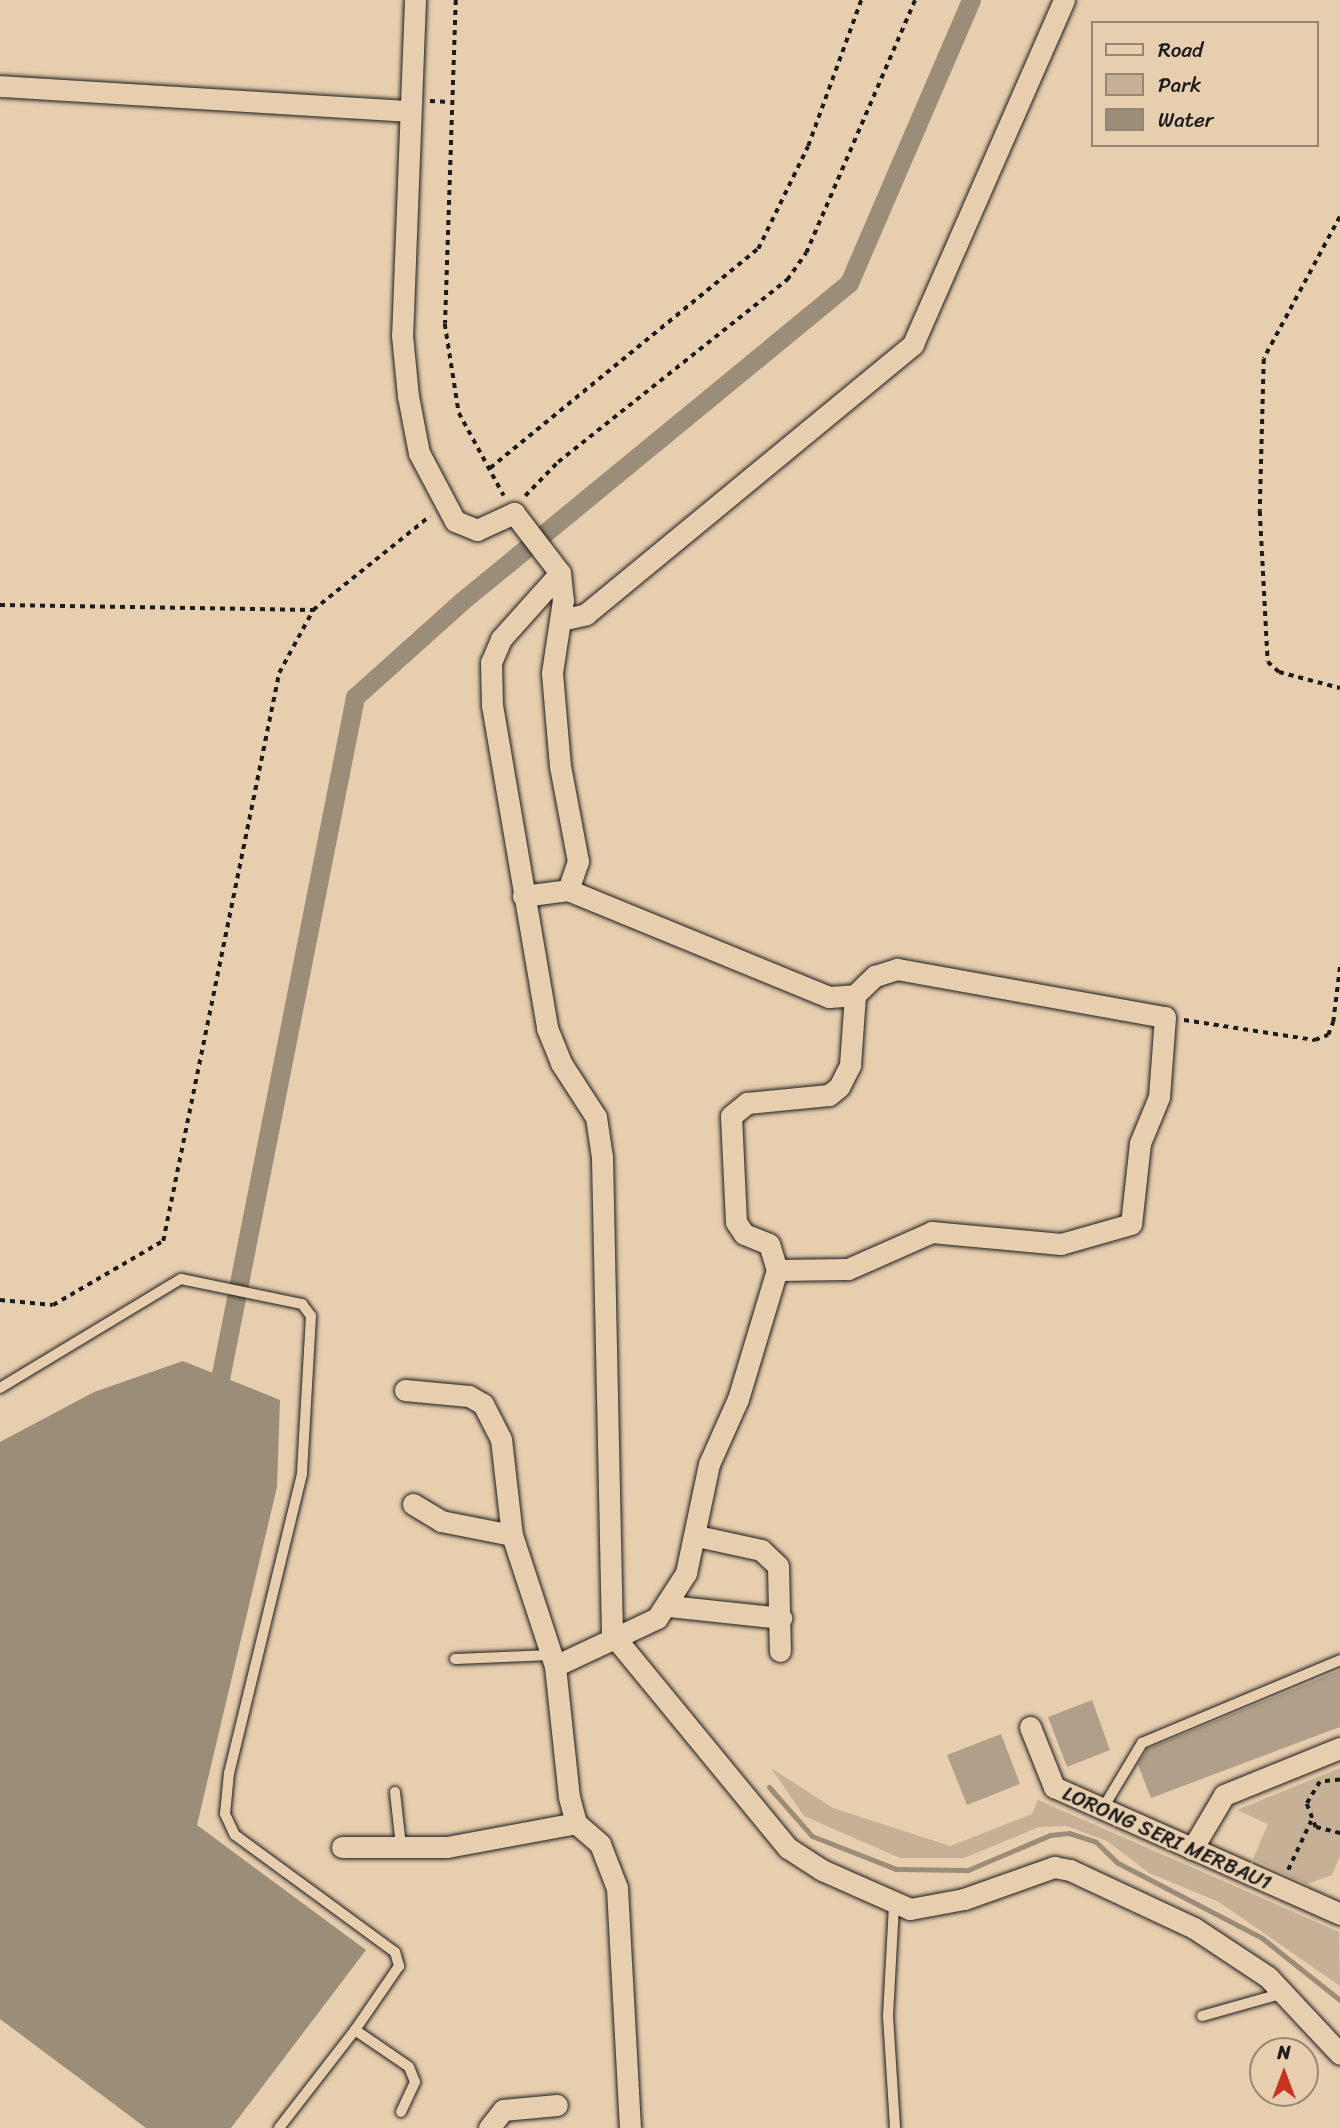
<!DOCTYPE html>
<html>
<head>
<meta charset="utf-8">
<style>
  body { margin:0 }
  #map { position:relative; width:1340px; height:2128px; overflow:hidden; background:#e7ceaf; font-family:Sriracha,sans-serif }
  div>[style] { position:absolute }
  .green>* { inset:0; background:#c6b197 }
  .water>* { inset:0; background:#9c8d79 }
  .stream>* { height:5px; margin:-2.5px; padding:0 2.5px; transform-origin:2.5px; border-radius:2.5px; background:#9c8d79 }
  .canal>* { height:19px; margin:-9.5px; padding:0 9.5px; transform-origin:9.5px; border-radius:9.5px; background:#9c8d79 }
  .building>* { inset:0; background:#b19f89 }
  .path>* { height:3.5px; margin-top:-1.75px; transform-origin:0; background:repeating-linear-gradient(90deg,#1c1c1c 0 5px,transparent 0 10px) }
  .roads { filter:drop-shadow(0 0 2px #1c1c1c) drop-shadow(0 0 2px #1c1c1c) }
  .lane>* { height:10px; margin:-5px; padding:0 5px; transform-origin:5px; border-radius:5px; background:#e7ceaf }
  .street>* { height:21px; margin:-10.5px; padding:0 10.5px; transform-origin:10.5px; border-radius:10.5px; background:#e7ceaf }
  span { translate:-50% -50%; white-space:nowrap; text-align:center; line-height:1.15; -webkit-text-stroke:5px #e7ceaf; paint-order:stroke }
  .street-label { font-size:21px; color:#1c1c1c }
  .legend { position:absolute; left:1091px; top:21px; width:228px; height:126px; box-sizing:border-box; background:#e7ceaf; border:2px solid #968774; margin:0; padding:9px 12px; list-style:none; font-size:21px; color:#1c1c1c }
  .legend li { display:flex; align-items:center; gap:14px; height:35px }
  .legend b { width:35px; border:2px solid #968774 }
  .north { position:absolute; left:1249px; top:2037px; width:70px; height:70px; box-sizing:border-box; background:#e7ceaf; border:2px solid #968774; border-radius:50%; rotate:0deg; font-size:19px; font-weight:700; line-height:28px; text-align:center; color:#1c1c1c }
  .north::after { content:''; display:block; margin:auto; width:24px; height:32px; background:#c8321e; clip-path:polygon(50% 0,100% 100%,50% 72%,0 100%) }
</style>
</head>
<body>
<div id="map">
  <div class="green">
    <div style="clip-path:polygon(771px 1768px,833px 1808px,950px 1846px,1032px 1814px,1038px 1800px,1339px 1932px,1340px 1986px,1219px 1902px,1149px 1873px,1107px 1841px,1066px 1826px,1039px 1827px,964px 1858px,900px 1858px,804px 1816px)"></div>
    <div style="clip-path:polygon(1340px 1768px,1340px 1856px,1332px 1875px,1307px 1884px,1253px 1859px,1268px 1824px,1237px 1810px)"></div>
  </div>
  <div class="water">
    <div style="clip-path:polygon(183px 1361px,280px 1400px,277px 1487px,197px 1825px,366px 1950px,231px 2128px,146px 2128px,0 2019px,0 1442px,94px 1392px)"></div>
  </div>
  <div class="stream">
    <div style="left:769px;top:1787px;width:65px;rotate:48.7deg"></div>
    <div style="left:812px;top:1836px;width:90px;rotate:21.4deg"></div>
    <div style="left:896px;top:1869px;width:72px;rotate:0.8deg"></div>
    <div style="left:968px;top:1870px;width:89px;rotate:-23.1deg"></div>
    <div style="left:1050px;top:1835px;width:19px;rotate:-6deg"></div>
    <div style="left:1069px;top:1833px;width:28px;rotate:18deg"></div>
    <div style="left:1096px;top:1842px;width:30px;rotate:44deg"></div>
    <div style="left:1118px;top:1863px;width:162px;rotate:27.5deg"></div>
    <div style="left:1262px;top:1938px;width:100px;rotate:38.5deg"></div>
  </div>
  <div class="canal">
    <div style="left:216px;top:1399px;width:716px;rotate:-78.8deg"></div>
    <div style="left:355px;top:697px;width:144px;rotate:-41.9deg"></div>
    <div style="left:462px;top:601px;width:501px;rotate:-39.41deg"></div>
    <div style="left:849px;top:283px;width:308px;rotate:-66.7deg"></div>
  </div>
  <div class="building">
    <div style="clip-path:polygon(1340px 1670px,1340px 1727px,1151px 1798px,1138px 1765px,1147px 1749px)"></div>
    <div style="clip-path:polygon(1092px 1700px,1110px 1750px,1067px 1767px,1048px 1717px)"></div>
    <div style="clip-path:polygon(1001px 1734px,1020px 1784px,967px 1805px,947px 1755px)"></div>
  </div>
  <div class="path">
    <div style="left:456px;top:0;width:324px;rotate:91.9deg"></div>
    <div style="left:445px;top:324px;width:90px;rotate:81.1deg"></div>
    <div style="left:459px;top:413px;width:94px;rotate:61.5deg"></div>
    <div style="left:430px;top:101px;width:19px;rotate:3deg"></div>
    <div style="left:1340px;top:217px;width:161px;rotate:118.2deg"></div>
    <div style="left:1264px;top:359px;width:152px;rotate:91.5deg"></div>
    <div style="left:1260px;top:511px;width:151px;rotate:87deg"></div>
    <div style="left:1268px;top:662px;width:15px;rotate:42deg"></div>
    <div style="left:1279px;top:672px;width:63px;rotate:14.7deg"></div>
    <div style="left:490px;top:468px;width:346px;rotate:-39.3deg"></div>
    <div style="left:758px;top:249px;width:114px;rotate:-64.1deg"></div>
    <div style="left:808px;top:146px;width:155px;rotate:-70deg"></div>
    <div style="left:525px;top:496px;width:47px;rotate:-45.9deg"></div>
    <div style="left:558px;top:462px;width:293px;rotate:-38.5deg"></div>
    <div style="left:787px;top:280px;width:33px;rotate:-55deg"></div>
    <div style="left:806px;top:253px;width:275px;rotate:-66.7deg"></div>
    <div style="left:0;top:605px;width:313px;rotate:0.9deg"></div>
    <div style="left:1184px;top:1020px;width:133px;rotate:8.7deg"></div>
    <div style="left:1315px;top:1040px;width:14px;rotate:-21deg"></div>
    <div style="left:1328px;top:1035px;width:14px;rotate:-69deg"></div>
    <div style="left:1333px;top:1022px;width:57px;rotate:-83deg"></div>
    <div style="left:0;top:1300px;width:53px;rotate:5.4deg"></div>
    <div style="left:53px;top:1305px;width:127px;rotate:-30.2deg"></div>
    <div style="left:163px;top:1241px;width:580px;rotate:-78.46deg"></div>
    <div style="left:279px;top:673px;width:72px;rotate:-61.6deg"></div>
    <div style="left:313px;top:610px;width:150px;rotate:-38.8deg"></div>
    <div style="left:1340px;top:1780px;width:20px;rotate:174deg"></div>
    <div style="left:1320px;top:1782px;width:26px;rotate:121deg"></div>
    <div style="left:1307px;top:1804px;width:25px;rotate:69deg"></div>
    <div style="left:1316px;top:1827px;width:25px;rotate:14deg"></div>
    <div style="left:1288px;top:1870px;width:54px;rotate:-64.9deg"></div>
  </div>
  <div class="roads">
    <div class="lane">
      <div style="left:0;top:1388px;width:211px;rotate:-31.1deg"></div>
      <div style="left:181px;top:1279px;width:124px;rotate:11.7deg"></div>
      <div style="left:302px;top:1304px;width:15px;rotate:53deg"></div>
      <div style="left:311px;top:1316px;width:158px;rotate:93.3deg"></div>
      <div style="left:302px;top:1474px;width:308px;rotate:103.7deg"></div>
      <div style="left:229px;top:1773px;width:41px;rotate:95.6deg"></div>
      <div style="left:225px;top:1814px;width:23px;rotate:65deg"></div>
      <div style="left:235px;top:1835px;width:198px;rotate:36.2deg"></div>
      <div style="left:395px;top:1952px;width:15px;rotate:74deg"></div>
      <div style="left:399px;top:1966px;width:78px;rotate:124.5deg"></div>
      <div style="left:455px;top:1659px;width:97px;rotate:-2.4deg"></div>
      <div style="left:395px;top:1792px;width:54px;rotate:83.7deg"></div>
      <div style="left:1103px;top:1808px;width:76px;rotate:-59deg"></div>
      <div style="left:1142px;top:1743px;width:215px;rotate:-22.7deg"></div>
      <div style="left:894px;top:1905px;width:111px;rotate:93.1deg"></div>
      <div style="left:888px;top:2016px;width:112px;rotate:86.4deg"></div>
      <div style="left:1202px;top:2016px;width:85px;rotate:-15.7deg"></div>
      <div style="left:279px;top:2128px;width:124px;rotate:-52.2deg"></div>
      <div style="left:355px;top:2030px;width:65px;rotate:34.4deg"></div>
      <div style="left:409px;top:2067px;width:16px;rotate:68deg"></div>
      <div style="left:415px;top:2082px;width:33px;rotate:115deg"></div>
    </div>
    <div class="street">
      <div style="left:415px;top:0;width:335px;rotate:92.2deg"></div>
      <div style="left:402px;top:335px;width:61px;rotate:84.4deg"></div>
      <div style="left:408px;top:396px;width:58px;rotate:79.1deg"></div>
      <div style="left:419px;top:453px;width:77px;rotate:62.1deg"></div>
      <div style="left:455px;top:521px;width:24px;rotate:22deg"></div>
      <div style="left:477px;top:530px;width:41px;rotate:-24.7deg"></div>
      <div style="left:514px;top:513px;width:76px;rotate:52.5deg"></div>
      <div style="left:560px;top:573px;width:27px;rotate:84deg"></div>
      <div style="left:563px;top:600px;width:74px;rotate:98.6deg"></div>
      <div style="left:552px;top:673px;width:93px;rotate:85.1deg"></div>
      <div style="left:560px;top:766px;width:97px;rotate:79.3deg"></div>
      <div style="left:578px;top:861px;width:31px;rotate:109deg"></div>
      <div style="left:0;top:86px;width:409px;rotate:3.5deg"></div>
      <div style="left:560px;top:573px;width:89px;rotate:131.8deg"></div>
      <div style="left:501px;top:639px;width:25px;rotate:113deg"></div>
      <div style="left:491px;top:662px;width:43px;rotate:88.7deg"></div>
      <div style="left:492px;top:705px;width:328px;rotate:80.3deg"></div>
      <div style="left:547px;top:1028px;width:38px;rotate:68deg"></div>
      <div style="left:561px;top:1063px;width:64px;rotate:57.1deg"></div>
      <div style="left:596px;top:1117px;width:40px;rotate:81.5deg"></div>
      <div style="left:602px;top:1157px;width:477px;rotate:88.8deg"></div>
      <div style="left:612px;top:1634px;width:277px;rotate:50.6deg"></div>
      <div style="left:788px;top:1848px;width:40px;rotate:32.9deg"></div>
      <div style="left:822px;top:1870px;width:96px;rotate:23.9deg"></div>
      <div style="left:910px;top:1909px;width:55px;rotate:-10.5deg"></div>
      <div style="left:964px;top:1899px;width:96px;rotate:-19.6deg"></div>
      <div style="left:1054px;top:1867px;width:16px;rotate:11deg"></div>
      <div style="left:1070px;top:1870px;width:137px;rotate:25.1deg"></div>
      <div style="left:1194px;top:1928px;width:89px;rotate:33.5deg"></div>
      <div style="left:1268px;top:1977px;width:105px;rotate:46.9deg"></div>
      <div style="left:561px;top:620px;width:26px;rotate:-13deg"></div>
      <div style="left:586px;top:614px;width:424px;rotate:-39.5deg"></div>
      <div style="left:913px;top:344px;width:376px;rotate:-66.3deg"></div>
      <div style="left:523px;top:896px;width:45px;rotate:-7.6deg"></div>
      <div style="left:568px;top:890px;width:282px;rotate:22.3deg"></div>
      <div style="left:829px;top:997px;width:26px;rotate:-4deg"></div>
      <div style="left:855px;top:995px;width:28px;rotate:-44deg"></div>
      <div style="left:875px;top:976px;width:23px;rotate:-18deg"></div>
      <div style="left:897px;top:969px;width:272px;rotate:10.2deg"></div>
      <div style="left:1165px;top:1017px;width:80px;rotate:94.3deg"></div>
      <div style="left:1159px;top:1097px;width:50px;rotate:112.4deg"></div>
      <div style="left:1140px;top:1143px;width:81px;rotate:96.3deg"></div>
      <div style="left:1131px;top:1224px;width:73px;rotate:164.1deg"></div>
      <div style="left:1061px;top:1244px;width:130px;rotate:-174.7deg"></div>
      <div style="left:932px;top:1232px;width:92px;rotate:156.2deg"></div>
      <div style="left:848px;top:1269px;width:71px;rotate:179.2deg"></div>
      <div style="left:405px;top:1390px;width:64px;rotate:5.4deg"></div>
      <div style="left:469px;top:1396px;width:16px;rotate:30deg"></div>
      <div style="left:483px;top:1404px;width:39px;rotate:63deg"></div>
      <div style="left:501px;top:1439px;width:97px;rotate:83.5deg"></div>
      <div style="left:512px;top:1535px;width:138px;rotate:71.8deg"></div>
      <div style="left:555px;top:1666px;width:132px;rotate:83.9deg"></div>
      <div style="left:569px;top:1797px;width:27px;rotate:75deg"></div>
      <div style="left:576px;top:1823px;width:32px;rotate:41deg"></div>
      <div style="left:600px;top:1844px;width:47px;rotate:68.9deg"></div>
      <div style="left:617px;top:1888px;width:240px;rotate:86.9deg"></div>
      <div style="left:413px;top:1504px;width:33px;rotate:31deg"></div>
      <div style="left:441px;top:1521px;width:72px;rotate:11.2deg"></div>
      <div style="left:697px;top:1536px;width:66px;rotate:12.3deg"></div>
      <div style="left:761px;top:1550px;width:23px;rotate:43deg"></div>
      <div style="left:778px;top:1566px;width:85px;rotate:88.7deg"></div>
      <div style="left:669px;top:1606px;width:113px;rotate:6.1deg"></div>
      <div style="left:555px;top:1666px;width:113px;rotate:-25.2deg"></div>
      <div style="left:657px;top:1618px;width:54px;rotate:-57.2deg"></div>
      <div style="left:686px;top:1573px;width:111px;rotate:-78.1deg"></div>
      <div style="left:709px;top:1464px;width:71px;rotate:-66deg"></div>
      <div style="left:738px;top:1399px;width:135px;rotate:-73.2deg"></div>
      <div style="left:777px;top:1270px;width:27px;rotate:-107deg"></div>
      <div style="left:769px;top:1244px;width:27px;rotate:-158deg"></div>
      <div style="left:744px;top:1234px;width:14px;rotate:-124deg"></div>
      <div style="left:736px;top:1222px;width:106px;rotate:-92.7deg"></div>
      <div style="left:731px;top:1116px;width:21px;rotate:-39deg"></div>
      <div style="left:747px;top:1103px;width:82px;rotate:-5.6deg"></div>
      <div style="left:829px;top:1095px;width:13px;rotate:-39deg"></div>
      <div style="left:839px;top:1087px;width:25px;rotate:-63deg"></div>
      <div style="left:850px;top:1065px;width:70px;rotate:-85.9deg"></div>
      <div style="left:1030px;top:1727px;width:65px;rotate:68.2deg"></div>
      <div style="left:1054px;top:1787px;width:313px;rotate:23.9deg"></div>
      <div style="left:342px;top:1847px;width:105px"></div>
      <div style="left:447px;top:1847px;width:131px;rotate:-10.5deg"></div>
      <div style="left:1192px;top:1849px;width:63px;rotate:-59.3deg"></div>
      <div style="left:1224px;top:1795px;width:125px;rotate:-22.1deg"></div>
      <div style="left:489px;top:2128px;width:23px;rotate:-52deg"></div>
      <div style="left:503px;top:2110px;width:54px;rotate:-5.3deg"></div>
    </div>
  </div>
  <div class="street-label">
    <span style="left:1167px;top:1838px;rotate:24deg">LORONG SERI MERBAU1</span>
  </div>
  <ul class="legend">
  <li><b style="height:9px;background:#e7ceaf"></b>Road</li>
  <li><b style="height:19px;background:#c6b197"></b>Park</li>
  <li><b style="height:19px;background:#9c8d79"></b>Water</li>
  </ul>
  <div class="north">N</div>
</div>
</body>
</html>
